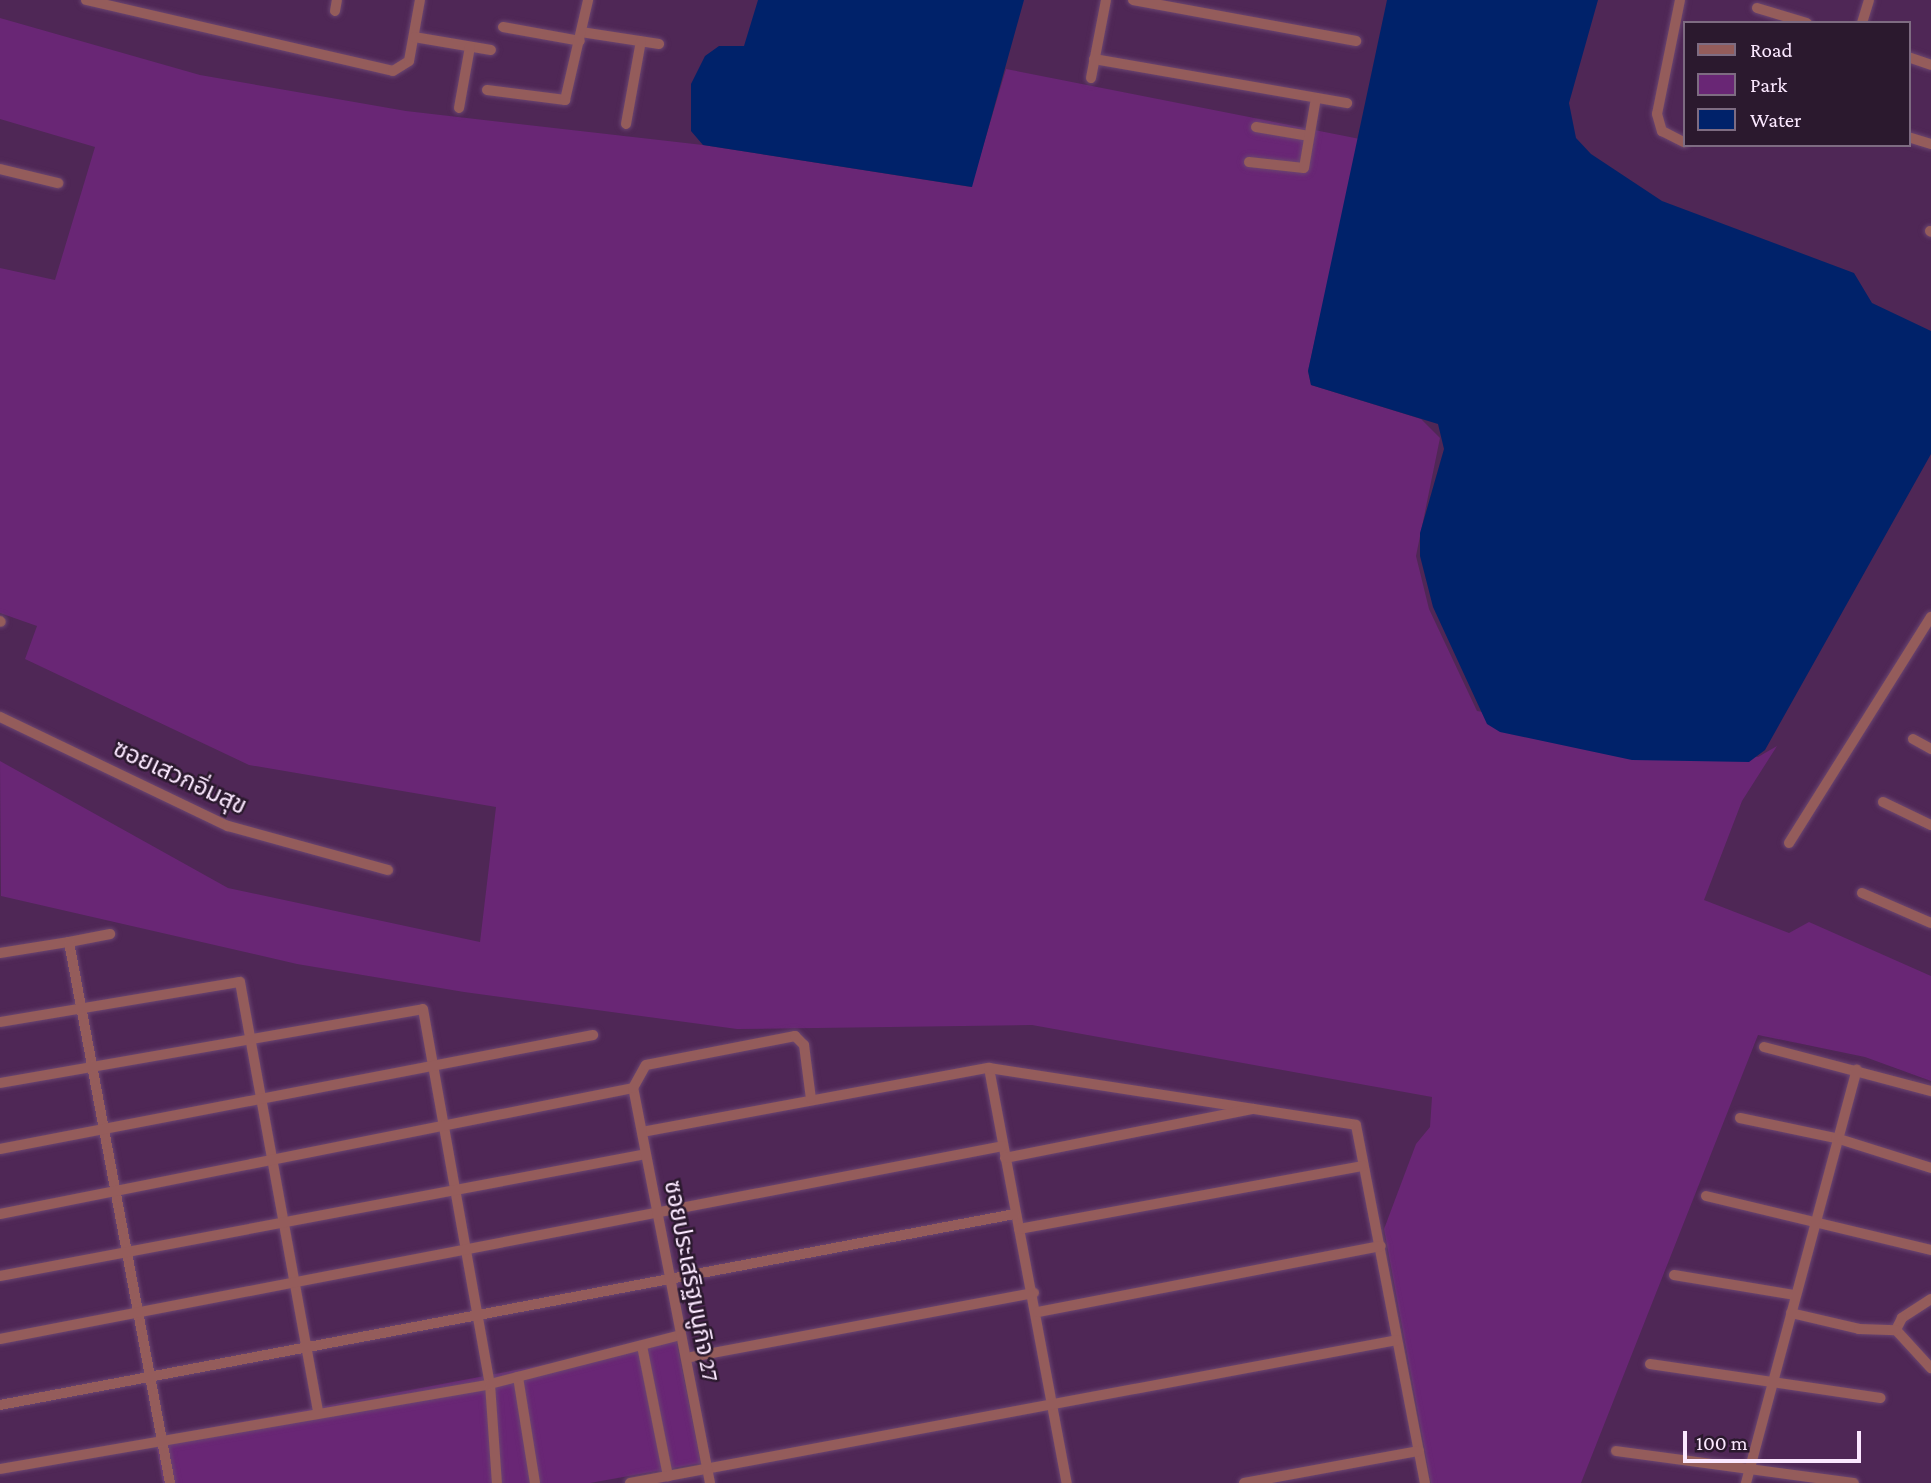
<!DOCTYPE html>
<html>
<head>
<meta charset="utf-8">
<style>
  body { margin:0 }
  #map { position:relative; width:1931px; height:1483px; overflow:hidden; background:#4f2756; font-family:"Crimson Pro","Noto Sans Thai",serif }
  div>[style] { position:absolute }
  .green>* { inset:0; background:#692675 }
  .water>* { inset:0; background:#00226a }
  .roads { filter:drop-shadow(0 0 2px #6b4671) drop-shadow(0 0 2px #6b4671) }
  .street>* { height:10px; margin:-5px; padding:0 5px; transform-origin:5px; border-radius:5px; background:#945c5b }
  span { translate:-50% -50%; white-space:nowrap; text-align:center; line-height:1.15; -webkit-text-stroke:5px #2b192e; paint-order:stroke }
  .street-label { font-size:24px; color:#fbe8ff }
  .legend { position:absolute; left:1683px; top:21px; width:228px; height:126px; box-sizing:border-box; background:#2b192e; border:2px solid #7e6c82; margin:0; padding:9px 12px; list-style:none; font-size:21px; color:#fbe8ff }
  .legend li { display:flex; align-items:center; gap:14px; height:35px }
  .legend b { width:35px; border:2px solid #7e6c82 }
  .scale { position:absolute; left:1683px; top:1431px; width:178px; height:32px; box-sizing:border-box; border:4px solid #fbe8ff; border-top:0; padding-left:9px; font-size:21px; line-height:24px; white-space:nowrap; color:#fbe8ff; -webkit-text-stroke:5px #2b192e; paint-order:stroke }
</style>
</head>
<body>
<div id="map">
  <div class="green">
    <div style="clip-path:polygon(0 18px,200px 75px,406px 111px,703px 145px,971px 187px,1006px 69px,1360px 139px,1308px 371px,1311px 385px,1421px 419px,1440px 438px,1416px 556px,1429px 609px,1477px 711px,1758px 757px,1777px 746px,1742px 801px,1704px 900px,1789px 933px,1809px 922px,1931px 976px,1931px 1081px,1865px 1057px,1758px 1035px,1581px 1483px,1431px 1483px,1384px 1229px,1416px 1144px,1430px 1127px,1432px 1097px,1032px 1025px,737px 1029px,464px 992px,297px 964px,1px 896px,0 761px,228px 888px,480px 942px,496px 807px,249px 765px,25px 659px,37px 626px,0 613px,0 268px,55px 280px,95px 147px,0 119px)"></div>
    <div style="clip-path:polygon(676px 1340px,701px 1463px,590px 1483px,163px 1483px,155px 1438px)"></div>
  </div>
  <div class="water">
    <div style="clip-path:polygon(758px 0,1024px 0,972px 187px,703px 145px,691px 131px,691px 84px,705px 56px,719px 46px,744px 46px)"></div>
    <div style="clip-path:polygon(1387px 0,1598px 0,1569px 103px,1576px 138px,1591px 154px,1662px 201px,1854px 273px,1872px 303px,1931px 331px,1931px 454px,1765px 750px,1749px 762px,1632px 760px,1500px 732px,1487px 724px,1433px 607px,1420px 556px,1420px 533px,1444px 449px,1438px 424px,1311px 385px,1308px 371px)"></div>
  </div>
  <div class="roads">
    <div class="street">
      <div style="left:86px;top:0;width:315px;rotate:13deg"></div>
      <div style="left:393px;top:71px;width:19px;rotate:-32deg"></div>
      <div style="left:409px;top:61px;width:62px;rotate:-79.8deg"></div>
      <div style="left:1133px;top:0;width:227px;rotate:10.4deg"></div>
      <div style="left:1680px;top:0;width:116px;rotate:101.4deg"></div>
      <div style="left:1657px;top:114px;width:18px;rotate:74deg"></div>
      <div style="left:1662px;top:131px;width:25px;rotate:27deg"></div>
      <div style="left:1757px;top:8px;width:52px;rotate:16.7deg"></div>
      <div style="left:335px;top:11px;width:11px;rotate:-80deg"></div>
      <div style="left:1862px;top:23px;width:24px;rotate:-73deg"></div>
      <div style="left:503px;top:27px;width:78px;rotate:10.3deg"></div>
      <div style="left:581px;top:32px;width:79px;rotate:8.7deg"></div>
      <div style="left:414px;top:37px;width:78px;rotate:9.6deg"></div>
      <div style="left:1908px;top:57px;width:24px;rotate:19deg"></div>
      <div style="left:1094px;top:59px;width:257px;rotate:9.9deg"></div>
      <div style="left:1091px;top:78px;width:79px;rotate:-79.1deg"></div>
      <div style="left:487px;top:90px;width:79px;rotate:7.3deg"></div>
      <div style="left:565px;top:100px;width:103px;rotate:-77deg"></div>
      <div style="left:459px;top:108px;width:62px;rotate:-79.8deg"></div>
      <div style="left:626px;top:124px;width:84px;rotate:-79.8deg"></div>
      <div style="left:1256px;top:127px;width:54px;rotate:9.6deg"></div>
      <div style="left:1908px;top:137px;width:24px;rotate:17deg"></div>
      <div style="left:1249px;top:162px;width:55px;rotate:6.2deg"></div>
      <div style="left:1304px;top:168px;width:71px;rotate:-80.3deg"></div>
      <div style="left:0;top:169px;width:60px;rotate:13.6deg"></div>
      <div style="left:1930px;top:231px;width:1px;rotate:45deg"></div>
      <div style="left:0;top:621px;width:1px;rotate:45deg"></div>
      <div style="left:0;top:717px;width:253px;rotate:25.6deg"></div>
      <div style="left:228px;top:826px;width:166px;rotate:15.4deg"></div>
      <div style="left:1913px;top:739px;width:21px;rotate:29deg"></div>
      <div style="left:1883px;top:802px;width:53px;rotate:25.6deg"></div>
      <div style="left:1789px;top:843px;width:267px;rotate:-57.9deg"></div>
      <div style="left:1862px;top:893px;width:75px;rotate:23.5deg"></div>
      <div style="left:69px;top:942px;width:42px;rotate:-11deg"></div>
      <div style="left:0;top:953px;width:70px;rotate:-9.1deg"></div>
      <div style="left:69px;top:942px;width:550px;rotate:79.43deg"></div>
      <div style="left:0;top:1022px;width:243px;rotate:-9.5deg"></div>
      <div style="left:240px;top:982px;width:436px;rotate:79.7deg"></div>
      <div style="left:1764px;top:1047px;width:173px;rotate:14.8deg"></div>
      <div style="left:989px;top:1068px;width:422px;rotate:79.4deg"></div>
      <div style="left:0;top:1083px;width:429px;rotate:-9.9deg"></div>
      <div style="left:423px;top:1009px;width:381px;rotate:79.9deg"></div>
      <div style="left:490px;top:1384px;width:99px;rotate:86deg"></div>
      <div style="left:1740px;top:1118px;width:98px;rotate:11.8deg"></div>
      <div style="left:1836px;top:1138px;width:100px;rotate:17.5deg"></div>
      <div style="left:642px;top:1132px;width:353px;rotate:-10.5deg"></div>
      <div style="left:989px;top:1068px;width:371px;rotate:8.8deg"></div>
      <div style="left:1356px;top:1125px;width:365px;rotate:79.1deg"></div>
      <div style="left:0;top:1149px;width:604px;rotate:-10.88deg"></div>
      <div style="left:1005px;top:1158px;width:253px;rotate:-11.2deg"></div>
      <div style="left:1706px;top:1196px;width:231px;rotate:13.5deg"></div>
      <div style="left:0;top:1214px;width:645px;rotate:-11.26deg"></div>
      <div style="left:1019px;top:1229px;width:350px;rotate:-10.4deg"></div>
      <div style="left:1674px;top:1275px;width:123px;rotate:9.4deg"></div>
      <div style="left:0;top:1276px;width:657px;rotate:-10.69deg"></div>
      <div style="left:1931px;top:1299px;width:35px;rotate:147deg"></div>
      <div style="left:1902px;top:1318px;width:13px;rotate:117deg"></div>
      <div style="left:1896px;top:1330px;width:52px;rotate:47.4deg"></div>
      <div style="left:1038px;top:1312px;width:349px;rotate:-10.9deg"></div>
      <div style="left:1791px;top:1313px;width:70px;rotate:13.2deg"></div>
      <div style="left:1859px;top:1329px;width:37px;rotate:2deg"></div>
      <div style="left:0;top:1339px;width:1021px;rotate:-10.89deg"></div>
      <div style="left:642px;top:1346px;width:133px;rotate:78.7deg"></div>
      <div style="left:686px;top:1358px;width:354px;rotate:-10.6deg"></div>
      <div style="left:1650px;top:1364px;width:233px;rotate:8.4deg"></div>
      <div style="left:518px;top:1377px;width:107px;rotate:80.9deg"></div>
      <div style="left:0;top:1405px;width:1033px;rotate:-10.66deg"></div>
      <div style="left:1616px;top:1451px;width:240px;rotate:7.7deg"></div>
      <div style="left:0;top:1469px;width:497px;rotate:-9.8deg"></div>
      <div style="left:490px;top:1384px;width:197px;rotate:-14.4deg"></div>
      <div style="left:630px;top:1483px;width:780px;rotate:-10.56deg"></div>
      <div style="left:710px;top:1483px;width:402px;rotate:-101deg"></div>
      <div style="left:633px;top:1088px;width:26px;rotate:-61deg"></div>
      <div style="left:646px;top:1065px;width:152px;rotate:-11deg"></div>
      <div style="left:795px;top:1036px;width:13px;rotate:45deg"></div>
      <div style="left:804px;top:1045px;width:54px;rotate:82.6deg"></div>
      <div style="left:1244px;top:1483px;width:178px;rotate:-10.4deg"></div>
      <div style="left:1746px;top:1483px;width:428px;rotate:-75deg"></div>
    </div>
  </div>
  <div class="street-label">
    <span style="left:180px;top:777px;rotate:25deg">ซอยเสวกอิ่มสุข</span>
    <span style="left:692px;top:1281px;rotate:79deg">ซอยประเสริฐมนูกิจ 27</span>
  </div>
  <ul class="legend">
  <li><b style="height:9px;background:#945c5b"></b>Road</li>
  <li><b style="height:19px;background:#692675"></b>Park</li>
  <li><b style="height:19px;background:#00226a"></b>Water</li>
  </ul>
  <div class="scale">100 m</div>
</div>
</body>
</html>
